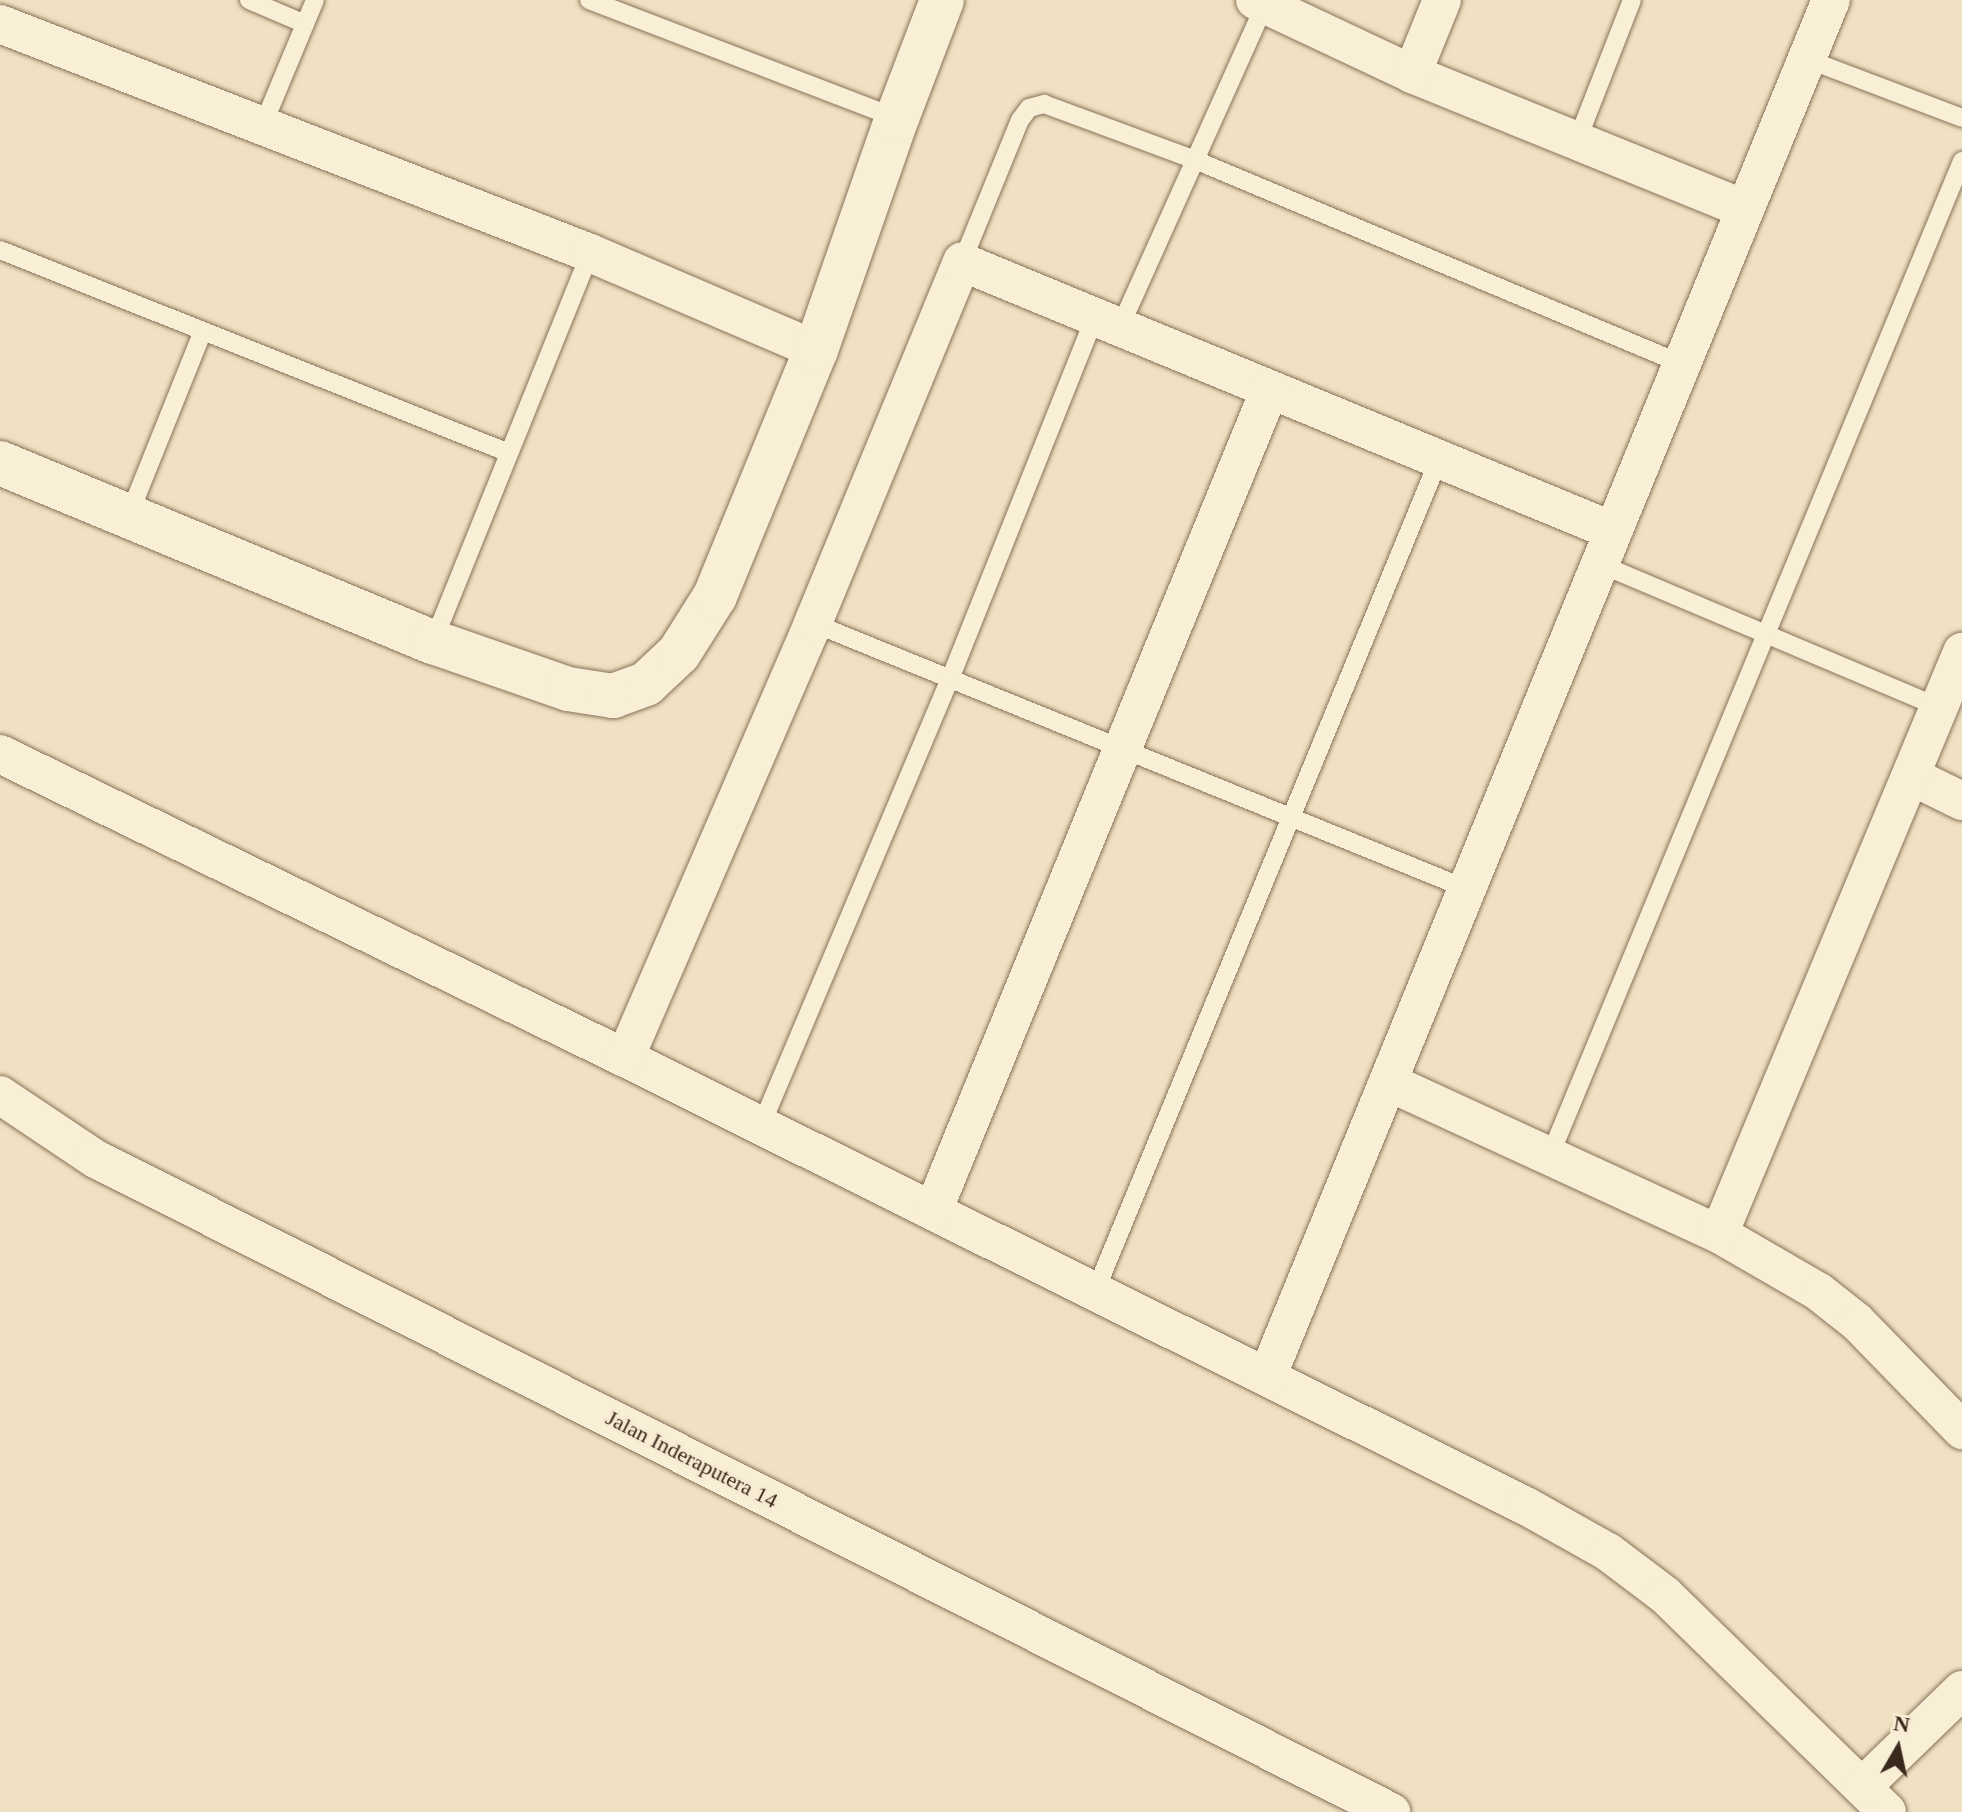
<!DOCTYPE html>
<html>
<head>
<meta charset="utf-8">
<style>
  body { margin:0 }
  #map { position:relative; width:1962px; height:1812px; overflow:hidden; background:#efe1c2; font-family:"Times New Roman",serif }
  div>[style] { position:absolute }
  .roads { filter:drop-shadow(0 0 2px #897259) drop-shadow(0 0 2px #897259) }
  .lane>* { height:18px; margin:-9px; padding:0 9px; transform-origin:9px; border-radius:9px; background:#f9eed6 }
  .street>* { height:38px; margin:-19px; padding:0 19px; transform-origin:19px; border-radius:19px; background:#f9eed6 }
  .secondary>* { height:44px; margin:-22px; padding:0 22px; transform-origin:22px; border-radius:22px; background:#f9eed6 }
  span { translate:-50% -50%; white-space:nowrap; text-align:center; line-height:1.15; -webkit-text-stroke:6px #f6ebd2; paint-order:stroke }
  .street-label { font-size:22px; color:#382a1d }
  .north { position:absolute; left:1858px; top:1708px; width:80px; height:80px; -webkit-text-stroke:6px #f6ebd2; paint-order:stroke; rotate:9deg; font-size:22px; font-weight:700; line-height:32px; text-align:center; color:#382a1d }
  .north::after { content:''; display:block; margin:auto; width:28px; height:36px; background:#382a1d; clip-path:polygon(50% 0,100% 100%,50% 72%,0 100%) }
</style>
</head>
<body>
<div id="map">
  <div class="roads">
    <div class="lane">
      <div style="left:249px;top:0;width:61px;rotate:23.2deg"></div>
      <div style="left:589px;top:0;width:330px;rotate:21deg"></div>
      <div style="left:1807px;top:59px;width:166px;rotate:20.8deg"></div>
      <div style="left:263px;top:125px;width:135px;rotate:-67.4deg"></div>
      <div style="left:1577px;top:141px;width:151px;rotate:-68.7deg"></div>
      <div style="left:0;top:250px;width:548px;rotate:21.74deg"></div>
      <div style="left:962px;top:262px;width:153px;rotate:-67.8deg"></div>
      <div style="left:1020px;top:120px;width:15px;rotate:-53deg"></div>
      <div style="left:1029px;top:108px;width:16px;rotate:-15deg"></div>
      <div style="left:1044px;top:104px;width:161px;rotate:20.3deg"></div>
      <div style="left:1195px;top:160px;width:528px;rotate:22.73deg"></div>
      <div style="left:1120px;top:327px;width:354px;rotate:-65.8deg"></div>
      <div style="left:129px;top:515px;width:198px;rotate:-68.1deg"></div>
      <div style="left:1600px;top:564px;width:368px;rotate:22.9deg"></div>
      <div style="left:813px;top:623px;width:706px;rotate:22.13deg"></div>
      <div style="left:433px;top:642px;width:419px;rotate:-68deg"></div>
      <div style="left:761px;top:1126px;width:485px;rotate:-67.1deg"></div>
      <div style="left:950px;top:679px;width:390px;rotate:-68.2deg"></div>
      <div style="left:1549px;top:1158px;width:1079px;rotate:-67.5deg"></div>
      <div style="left:1095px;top:1292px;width:901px;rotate:-67.56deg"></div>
    </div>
    <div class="street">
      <div style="left:1255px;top:0;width:174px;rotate:25.2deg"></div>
      <div style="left:1412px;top:74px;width:359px;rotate:22.1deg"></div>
      <div style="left:0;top:24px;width:633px;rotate:21.21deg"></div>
      <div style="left:590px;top:253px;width:246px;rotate:23.2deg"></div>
      <div style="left:1412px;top:74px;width:80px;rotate:-67.9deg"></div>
      <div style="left:0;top:754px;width:695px;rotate:25.94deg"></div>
      <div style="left:625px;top:1058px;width:1006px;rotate:26.44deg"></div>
      <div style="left:1526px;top:1506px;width:94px;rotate:29.3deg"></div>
      <div style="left:1608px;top:1552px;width:71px;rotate:37deg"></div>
      <div style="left:1665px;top:1595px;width:310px;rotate:44.3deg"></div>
      <div style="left:1911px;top:776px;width:57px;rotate:26.1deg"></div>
      <div style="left:625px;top:1058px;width:474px;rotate:-66.6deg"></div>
      <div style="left:813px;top:623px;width:391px;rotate:-67.6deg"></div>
      <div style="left:962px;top:262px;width:704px;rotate:22.45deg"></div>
      <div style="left:1388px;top:1082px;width:364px;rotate:24.7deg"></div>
      <div style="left:1719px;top:1234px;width:116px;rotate:30.1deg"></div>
      <div style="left:1819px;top:1292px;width:48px;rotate:38.3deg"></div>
      <div style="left:1857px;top:1322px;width:151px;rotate:45.8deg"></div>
      <div style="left:0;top:1095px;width:113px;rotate:33.8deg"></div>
      <div style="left:94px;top:1158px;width:1453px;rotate:26.76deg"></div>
      <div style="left:933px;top:1211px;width:888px;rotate:-67.71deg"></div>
      <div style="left:1719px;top:1234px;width:631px;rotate:-67.34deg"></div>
      <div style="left:1267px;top:1377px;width:1488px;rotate:-67.73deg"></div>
      <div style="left:1863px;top:1786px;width:138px;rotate:-44.1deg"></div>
    </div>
    <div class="secondary">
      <div style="left:0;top:463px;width:469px;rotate:22.5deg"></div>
      <div style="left:433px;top:642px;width:143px;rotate:19.2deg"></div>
      <div style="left:568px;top:689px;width:46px;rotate:8.8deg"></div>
      <div style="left:613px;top:696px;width:35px;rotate:-20deg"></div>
      <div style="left:646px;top:684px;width:45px;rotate:-43.2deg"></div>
      <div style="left:679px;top:653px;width:67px;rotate:-57.7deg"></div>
      <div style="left:715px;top:596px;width:266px;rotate:-67.7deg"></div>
      <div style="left:816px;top:350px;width:246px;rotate:-70.8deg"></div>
      <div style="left:897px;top:118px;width:126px;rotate:-69.1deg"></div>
    </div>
  </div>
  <div class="street-label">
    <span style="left:692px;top:1459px;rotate:27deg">Jalan Inderaputera 14</span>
  </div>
  <div class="north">N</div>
</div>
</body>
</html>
